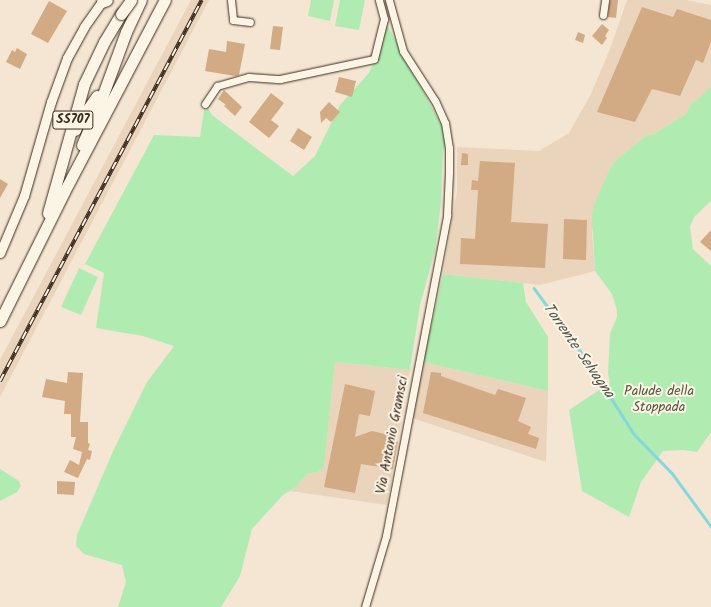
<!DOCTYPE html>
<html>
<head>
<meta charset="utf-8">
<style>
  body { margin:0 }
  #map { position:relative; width:711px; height:607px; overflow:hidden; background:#f4e6d2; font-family:Kalam,sans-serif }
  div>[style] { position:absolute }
  .built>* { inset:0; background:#ead4bb }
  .green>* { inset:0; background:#b0ecb2 }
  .stream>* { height:2.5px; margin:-1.25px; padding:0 1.25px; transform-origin:1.25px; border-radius:1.25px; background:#86d7dc }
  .building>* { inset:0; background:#d2aa84 }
  .roads { filter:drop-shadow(0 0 1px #3b2a1e) drop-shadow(0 0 1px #3b2a1e) }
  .minor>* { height:7px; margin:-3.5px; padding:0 3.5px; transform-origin:3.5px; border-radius:3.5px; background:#fcf5e5 }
  .secondary>* { height:9px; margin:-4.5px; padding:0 4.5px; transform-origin:4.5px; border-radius:4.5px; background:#fcf5e5 }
  .trunk>* { height:11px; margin:-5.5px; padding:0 5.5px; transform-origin:5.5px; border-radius:5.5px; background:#fcf5e5 }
  .rail>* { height:4px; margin-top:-2px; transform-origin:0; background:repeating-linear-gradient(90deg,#fcf5e5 0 8px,#3b2a1e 0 16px); box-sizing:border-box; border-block:1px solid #3b2a1e }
  .bridges { filter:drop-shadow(0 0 1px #3b2a1e) drop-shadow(0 0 1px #3b2a1e) }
  .trunk-bridge>* { height:11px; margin:-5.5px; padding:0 5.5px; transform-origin:5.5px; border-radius:5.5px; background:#fcf5e5 }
  span { translate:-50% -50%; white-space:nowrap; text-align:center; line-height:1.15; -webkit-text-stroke:4px #fcf5e5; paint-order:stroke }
  .shield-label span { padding:1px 3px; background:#fcf5e5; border:1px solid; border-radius:3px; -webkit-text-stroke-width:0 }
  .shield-label { font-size:13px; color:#3b2a1e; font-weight:700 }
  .park-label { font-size:14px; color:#585a43 }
  .street-label { font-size:14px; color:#3b2a1e }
  .water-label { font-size:15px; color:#4e554e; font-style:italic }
</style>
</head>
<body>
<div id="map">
  <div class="built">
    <div style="clip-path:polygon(191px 0,209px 0,0 397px,0 360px)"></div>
    <div style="clip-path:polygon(627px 0,686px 0,711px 5px,711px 86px,699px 98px,692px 102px,686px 114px,654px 134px,647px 135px,617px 159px,610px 168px,600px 194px,592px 232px,595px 271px,540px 285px,443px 274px,457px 191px,457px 147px,539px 151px,569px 133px,591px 94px,610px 49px)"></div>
    <div style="clip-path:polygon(335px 362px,410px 370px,387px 505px,290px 491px,296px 487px,307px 474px,318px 472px,324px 466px)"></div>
    <div style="clip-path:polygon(423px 362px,548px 391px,546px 462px,412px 418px)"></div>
  </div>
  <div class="green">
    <div style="clip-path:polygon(311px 0,334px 0,330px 21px,308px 16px)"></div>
    <div style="clip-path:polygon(340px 0,365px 0,359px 30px,335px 26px)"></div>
    <div style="clip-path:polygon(384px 19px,447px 135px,443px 153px,441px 203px,435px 251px,420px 305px,410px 370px,335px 362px,324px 467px,318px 472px,307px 474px,296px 487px,283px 495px,252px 529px,240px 576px,221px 607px,118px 607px,126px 582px,122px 565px,84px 554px,76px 546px,77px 535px,114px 449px,147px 382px,174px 346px,143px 336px,96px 328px,104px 273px,85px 264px,154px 135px,200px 137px,205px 104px,212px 115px,293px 176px,315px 156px,340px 105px,369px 73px,381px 42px)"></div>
    <div style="clip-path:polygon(711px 86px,711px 201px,695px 216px,690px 226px,693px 249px,711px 266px,711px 432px,697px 452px,683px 450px,663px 451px,641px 482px,629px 517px,582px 491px,569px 410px,610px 383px,608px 374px,610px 333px,617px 317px,617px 310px,612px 294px,595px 271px,592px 218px,594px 205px,610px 168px,617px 159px,647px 135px,654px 134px,686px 114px,692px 102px,699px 98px)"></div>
    <div style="clip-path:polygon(79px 268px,98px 277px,81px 315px,61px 307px)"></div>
    <div style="clip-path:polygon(443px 274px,523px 283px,526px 302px,548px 337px,548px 391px,423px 362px)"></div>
    <div style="clip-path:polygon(0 469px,19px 481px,21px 486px,17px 492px,0 501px)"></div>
  </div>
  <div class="stream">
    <div style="left:534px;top:288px;width:93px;rotate:53.7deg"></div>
    <div style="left:589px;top:363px;width:84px;rotate:57.6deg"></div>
    <div style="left:634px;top:434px;width:54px;rotate:45.7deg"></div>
    <div style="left:672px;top:473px;width:66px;rotate:53.7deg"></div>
  </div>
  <div class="building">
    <div style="clip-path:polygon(610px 0,618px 0,616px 18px,608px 17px)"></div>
    <div style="clip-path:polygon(49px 1px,67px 11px,48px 43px,31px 34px)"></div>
    <div style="clip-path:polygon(642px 7px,673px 17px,677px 9px,711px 20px,711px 42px,703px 63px,696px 60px,680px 96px,652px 89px,635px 122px,597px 112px)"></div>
    <div style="clip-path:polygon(602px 24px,609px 30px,605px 36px,607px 38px,602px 45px,592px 36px)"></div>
    <div style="clip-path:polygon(273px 26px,283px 27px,280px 50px,270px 49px)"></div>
    <div style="clip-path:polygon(578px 32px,585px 35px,583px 43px,575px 40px)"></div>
    <div style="clip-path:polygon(227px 41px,245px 44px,239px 75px,235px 76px,205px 71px,209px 49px,226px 52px)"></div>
    <div style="clip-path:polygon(17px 48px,27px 54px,20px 69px,6px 62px,12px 50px,15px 52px)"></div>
    <div style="clip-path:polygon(339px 77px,356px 81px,352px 97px,335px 92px)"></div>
    <div style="clip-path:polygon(224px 90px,242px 107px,235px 116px,224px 106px,226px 105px,218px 99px)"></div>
    <div style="clip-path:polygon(271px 93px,284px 103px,271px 120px,279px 126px,269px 138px,249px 122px)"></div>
    <div style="clip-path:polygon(329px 102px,340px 112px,331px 122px,326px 118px,321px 123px,320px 112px)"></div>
    <div style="clip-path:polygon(298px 128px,312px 137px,304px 150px,290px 141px)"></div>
    <div style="clip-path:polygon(462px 153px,468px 154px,468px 165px,461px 165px)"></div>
    <div style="clip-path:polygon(480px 161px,515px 163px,511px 222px,548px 224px,545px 268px,460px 264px,461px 238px,475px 239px,478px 190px,471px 190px,472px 180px,478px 181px)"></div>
    <div style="clip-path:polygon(0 179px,8px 184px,0 198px)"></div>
    <div style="clip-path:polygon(564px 219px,587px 220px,586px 260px,563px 259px)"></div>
    <div style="clip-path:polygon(711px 230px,711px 251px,700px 242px)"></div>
    <div style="clip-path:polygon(68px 372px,83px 373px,80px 422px,88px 422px,88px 443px,90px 444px,88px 450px,92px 451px,90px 460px,87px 459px,78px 478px,64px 472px,70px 460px,79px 465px,82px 452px,73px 449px,76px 437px,71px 437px,71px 414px,64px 414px,65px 401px,42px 397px,46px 379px,67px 383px)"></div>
    <div style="clip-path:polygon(431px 372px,441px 373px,441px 376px,495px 395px,498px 389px,526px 398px,518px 421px,531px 427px,528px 434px,539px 438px,536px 449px,423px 413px)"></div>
    <div style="clip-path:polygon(345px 384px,375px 391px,370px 416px,359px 414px,355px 437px,372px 431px,389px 435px,388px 439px,398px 442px,393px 469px,361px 464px,355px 493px,324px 487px)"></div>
    <div style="clip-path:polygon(57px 481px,75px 482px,74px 495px,57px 494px)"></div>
  </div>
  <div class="roads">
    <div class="minor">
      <div style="left:231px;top:0;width:20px;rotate:84deg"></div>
      <div style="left:233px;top:20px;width:17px;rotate:7deg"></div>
      <div style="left:603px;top:15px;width:15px;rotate:-82deg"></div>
      <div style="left:205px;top:104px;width:22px;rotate:-56deg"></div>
      <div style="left:217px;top:86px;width:33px;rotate:-16deg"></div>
      <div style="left:249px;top:77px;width:31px;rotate:4deg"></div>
      <div style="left:280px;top:79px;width:96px;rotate:-12deg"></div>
      <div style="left:374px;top:59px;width:41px;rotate:-76deg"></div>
      <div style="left:384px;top:19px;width:20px;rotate:-105deg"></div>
      <div style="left:365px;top:607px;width:74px;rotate:-73.5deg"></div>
      <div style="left:386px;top:536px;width:327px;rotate:-79.2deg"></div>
      <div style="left:447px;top:215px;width:43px;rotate:-87.3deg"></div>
      <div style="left:449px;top:172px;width:24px;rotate:-90deg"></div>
      <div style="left:449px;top:148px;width:25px;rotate:-99deg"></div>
      <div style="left:445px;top:123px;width:24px;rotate:-114deg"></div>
      <div style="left:435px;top:101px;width:59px;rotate:-122.6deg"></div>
      <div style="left:403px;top:51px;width:53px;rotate:-105.4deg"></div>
    </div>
    <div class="secondary">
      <div style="left:0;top:253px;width:62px;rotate:-67.2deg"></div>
      <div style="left:24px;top:196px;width:98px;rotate:-74deg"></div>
      <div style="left:51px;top:102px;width:47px;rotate:-70deg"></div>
      <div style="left:67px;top:58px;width:35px;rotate:-61deg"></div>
      <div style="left:84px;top:27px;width:33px;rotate:-55deg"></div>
    </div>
    <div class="trunk">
      <div style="left:102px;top:2px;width:5px;rotate:-22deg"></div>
      <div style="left:75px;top:130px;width:8px;rotate:-67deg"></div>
      <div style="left:78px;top:123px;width:33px;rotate:-55deg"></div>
      <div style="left:82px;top:145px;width:40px;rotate:-66.6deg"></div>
      <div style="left:98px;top:108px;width:81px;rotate:-69.8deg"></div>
      <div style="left:126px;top:32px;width:35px;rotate:-65deg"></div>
      <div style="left:48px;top:213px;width:134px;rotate:-74.4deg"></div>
      <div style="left:84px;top:84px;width:47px;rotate:-64.5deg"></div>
      <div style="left:104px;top:42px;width:33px;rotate:-59deg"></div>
      <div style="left:0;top:321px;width:144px;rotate:-63.6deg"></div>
      <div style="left:64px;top:192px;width:217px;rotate:-62.3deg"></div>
    </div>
  </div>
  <div class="rail">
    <div style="left:0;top:381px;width:431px;rotate:-62.1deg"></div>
  </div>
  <div class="bridges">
    <div class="trunk-bridge">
      <div style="left:121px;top:14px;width:17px;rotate:-54deg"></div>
    </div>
  </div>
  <div class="shield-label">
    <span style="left:73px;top:120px">SS707</span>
  </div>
  <div class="park-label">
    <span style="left:659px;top:399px">Palude della<br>Stoppada</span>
  </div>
  <div class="street-label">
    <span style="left:392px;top:435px;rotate:-79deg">Via Antonio Gramsci</span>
  </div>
  <div class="water-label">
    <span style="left:578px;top:351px;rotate:55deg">Torrente Selvagna</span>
  </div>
</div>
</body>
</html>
